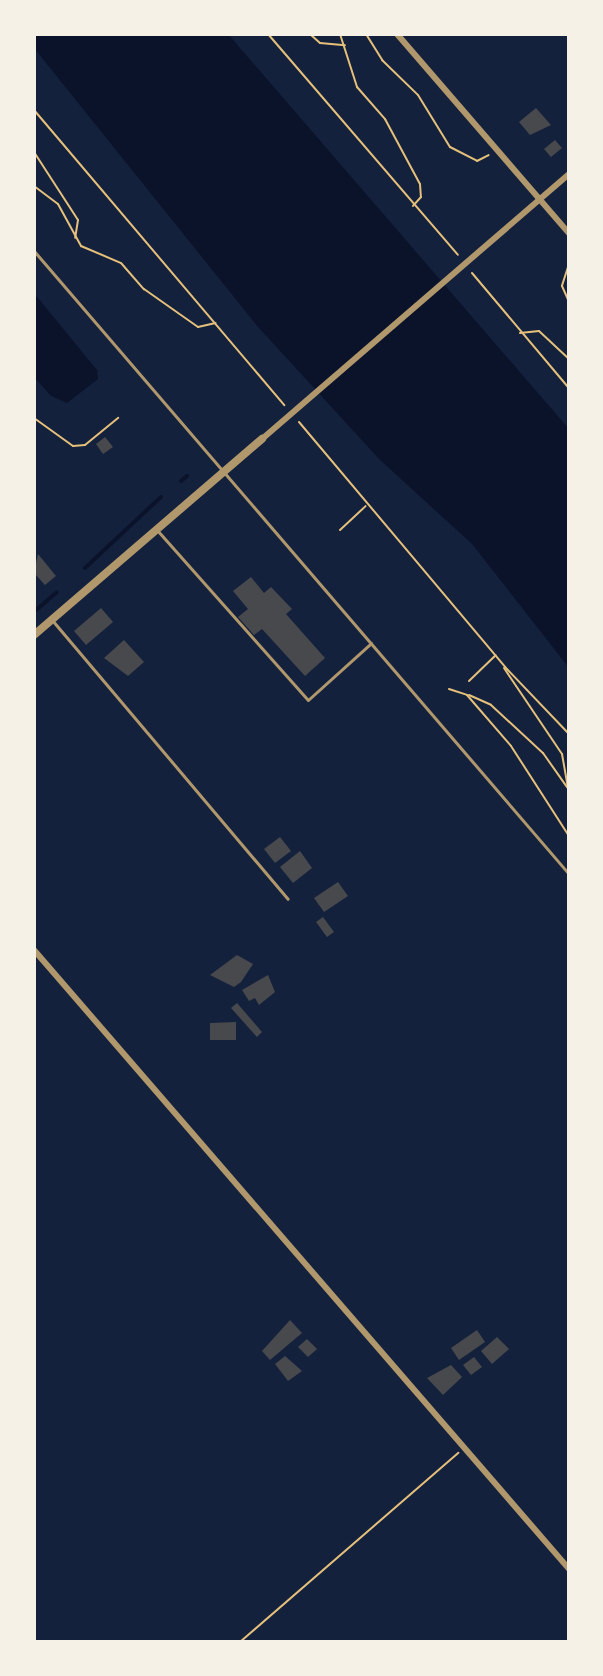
<!DOCTYPE html>
<html>
<head>
<meta charset="utf-8">
<style>
  body { margin:0 }
  #map { position:relative; width:603px; height:1676px; overflow:hidden; background:#14213d; font-family:"Work Sans",sans-serif }
  div>[style] { position:absolute }
  .water>* { inset:0; background:#0b132b }
  .stream>* { height:4px; margin:-2px; padding:0 2px; transform-origin:2px; border-radius:2px; background:#0b132b }
  .building>* { inset:0; background:#48494c }
  .path>* { height:2px; margin:-1px; padding:0 1px; transform-origin:1px; border-radius:1px; background:#e5c07b }
  .service>* { height:3px; margin:-1.5px; padding:0 1.5px; transform-origin:1.5px; border-radius:1.5px; background:#b1986c }
  .minor>* { height:6px; margin:-3px; padding:0 3px; transform-origin:3px; border-radius:3px; background:#b1986c }
  .tertiary>* { height:8px; margin:-4px; padding:0 4px; transform-origin:4px; border-radius:4px; background:#b1986c }
  span { translate:-50% -50%; white-space:nowrap; text-align:center; line-height:1.15; -webkit-text-stroke:6px #f6f1e7; paint-order:stroke }
  .frame { position:absolute; inset:0; border:36px solid #f6f1e7; pointer-events:none }
</style>
</head>
<body>
<div id="map">
  <div class="water">
    <div style="clip-path:polygon(34px 34px,228px 34px,569px 429px,569px 668px,472px 544px,380px 460px,258px 327px,34px 48px)"></div>
    <div style="clip-path:polygon(34px 293px,97px 370px,98px 379px,67px 403px,51px 396px,34px 377px)"></div>
  </div>
  <div class="stream">
    <div style="left:181px;top:481px;width:8px;rotate:-40deg"></div>
    <div style="left:85px;top:568px;width:104px;rotate:-43.1deg"></div>
    <div style="left:34px;top:612px;width:30px;rotate:-41deg"></div>
  </div>
  <div class="building">
    <div style="clip-path:polygon(536px 108px,551px 125px,530px 135px,519px 122px)"></div>
    <div style="clip-path:polygon(555px 140px,562px 148px,551px 157px,544px 149px)"></div>
    <div style="clip-path:polygon(105px 437px,113px 447px,103px 454px,96px 444px)"></div>
    <div style="clip-path:polygon(38px 554px,56px 576px,45px 585px,34px 573px)"></div>
    <div style="clip-path:polygon(251px 577px,264px 593px,271px 587px,292px 609px,286px 614px,325px 658px,305px 676px,262px 629px,254px 635px,238px 617px,248px 609px,233px 591px)"></div>
    <div style="clip-path:polygon(101px 608px,113px 622px,86px 645px,74px 631px)"></div>
    <div style="clip-path:polygon(124px 640px,144px 662px,128px 676px,104px 658px)"></div>
    <div style="clip-path:polygon(280px 837px,291px 851px,275px 863px,264px 849px)"></div>
    <div style="clip-path:polygon(300px 851px,312px 868px,293px 883px,280px 867px)"></div>
    <div style="clip-path:polygon(338px 882px,348px 896px,324px 912px,314px 898px)"></div>
    <div style="clip-path:polygon(323px 917px,334px 932px,327px 937px,316px 922px)"></div>
    <div style="clip-path:polygon(237px 955px,253px 964px,241px 982px,234px 987px,210px 975px)"></div>
    <div style="clip-path:polygon(268px 975px,275px 992px,259px 1005px,255px 998px,249px 1001px,242px 990px)"></div>
    <div style="clip-path:polygon(237px 1003px,262px 1032px,257px 1037px,231px 1008px)"></div>
    <div style="clip-path:polygon(236px 1022px,236px 1040px,210px 1040px,210px 1023px)"></div>
    <div style="clip-path:polygon(290px 1320px,302px 1333px,270px 1360px,262px 1351px)"></div>
    <div style="clip-path:polygon(477px 1330px,485px 1342px,459px 1360px,451px 1348px)"></div>
    <div style="clip-path:polygon(497px 1337px,509px 1349px,492px 1364px,481px 1351px)"></div>
    <div style="clip-path:polygon(307px 1339px,317px 1349px,308px 1357px,298px 1347px)"></div>
    <div style="clip-path:polygon(285px 1356px,302px 1371px,288px 1381px,275px 1364px)"></div>
    <div style="clip-path:polygon(474px 1357px,482px 1367px,471px 1375px,463px 1365px)"></div>
    <div style="clip-path:polygon(451px 1365px,462px 1377px,443px 1395px,427px 1378px)"></div>
  </div>
  <div class="path">
    <div style="left:268px;top:34px;width:291px;rotate:49.3deg"></div>
    <div style="left:310px;top:34px;width:13px;rotate:42deg"></div>
    <div style="left:320px;top:43px;width:25px;rotate:5deg"></div>
    <div style="left:340px;top:34px;width:56px;rotate:72.2deg"></div>
    <div style="left:357px;top:87px;width:43px;rotate:48.8deg"></div>
    <div style="left:385px;top:119px;width:74px;rotate:61.7deg"></div>
    <div style="left:420px;top:184px;width:13px;rotate:86deg"></div>
    <div style="left:421px;top:197px;width:12px;rotate:132deg"></div>
    <div style="left:366px;top:34px;width:31px;rotate:58deg"></div>
    <div style="left:382px;top:60px;width:50px;rotate:44.2deg"></div>
    <div style="left:418px;top:95px;width:61px;rotate:58.4deg"></div>
    <div style="left:450px;top:147px;width:30px;rotate:27deg"></div>
    <div style="left:477px;top:161px;width:13px;rotate:-27deg"></div>
    <div style="left:34px;top:110px;width:387px;rotate:49.7deg"></div>
    <div style="left:34px;top:152px;width:81px;rotate:57.1deg"></div>
    <div style="left:78px;top:220px;width:18px;rotate:99deg"></div>
    <div style="left:34px;top:186px;width:30px;rotate:37deg"></div>
    <div style="left:58px;top:204px;width:48px;rotate:61.3deg"></div>
    <div style="left:81px;top:246px;width:43px;rotate:23deg"></div>
    <div style="left:121px;top:263px;width:35px;rotate:49deg"></div>
    <div style="left:144px;top:289px;width:66px;rotate:35.1deg"></div>
    <div style="left:198px;top:327px;width:18px;rotate:-13deg"></div>
    <div style="left:569px;top:264px;width:23px;rotate:108deg"></div>
    <div style="left:562px;top:286px;width:17px;rotate:66deg"></div>
    <div style="left:472px;top:273px;width:150px;rotate:49.9deg"></div>
    <div style="left:520px;top:333px;width:19px;rotate:-6deg"></div>
    <div style="left:539px;top:331px;width:41px;rotate:43deg"></div>
    <div style="left:34px;top:418px;width:48px;rotate:35.7deg"></div>
    <div style="left:73px;top:446px;width:12px;rotate:-5deg"></div>
    <div style="left:85px;top:445px;width:43px;rotate:-39.3deg"></div>
    <div style="left:299px;top:422px;width:320px;rotate:49.9deg"></div>
    <div style="left:505px;top:667px;width:93px;rotate:46.3deg"></div>
    <div style="left:340px;top:530px;width:35px;rotate:-43deg"></div>
    <div style="left:504px;top:668px;width:104px;rotate:56deg"></div>
    <div style="left:562px;top:754px;width:35px;rotate:80deg"></div>
    <div style="left:469px;top:681px;width:37px;rotate:-44deg"></div>
    <div style="left:449px;top:689px;width:19px;rotate:18deg"></div>
    <div style="left:467px;top:695px;width:67px;rotate:49.2deg"></div>
    <div style="left:511px;top:746px;width:107px;rotate:57.2deg"></div>
    <div style="left:469px;top:695px;width:24px;rotate:24deg"></div>
    <div style="left:491px;top:705px;width:71px;rotate:42.7deg"></div>
    <div style="left:543px;top:753px;width:42px;rotate:54.8deg"></div>
    <div style="left:240px;top:1642px;width:289px;rotate:-40.9deg"></div>
  </div>
  <div class="service">
    <div style="left:34px;top:251px;width:821px;rotate:49.35deg"></div>
    <div style="left:157px;top:530px;width:227px;rotate:48.4deg"></div>
    <div style="left:308px;top:700px;width:85px;rotate:-42.1deg"></div>
    <div style="left:52px;top:620px;width:365px;rotate:49.8deg"></div>
  </div>
  <div class="minor">
    <div style="left:397px;top:34px;width:263px;rotate:49.2deg"></div>
    <div style="left:262px;top:439px;width:406px;rotate:-40.8deg"></div>
    <div style="left:34px;top:950px;width:818px;rotate:49.16deg"></div>
  </div>
  <div class="tertiary">
    <div style="left:34px;top:635px;width:301px;rotate:-40.7deg"></div>
  </div>
  <div class="frame"></div>
</div>
</body>
</html>
